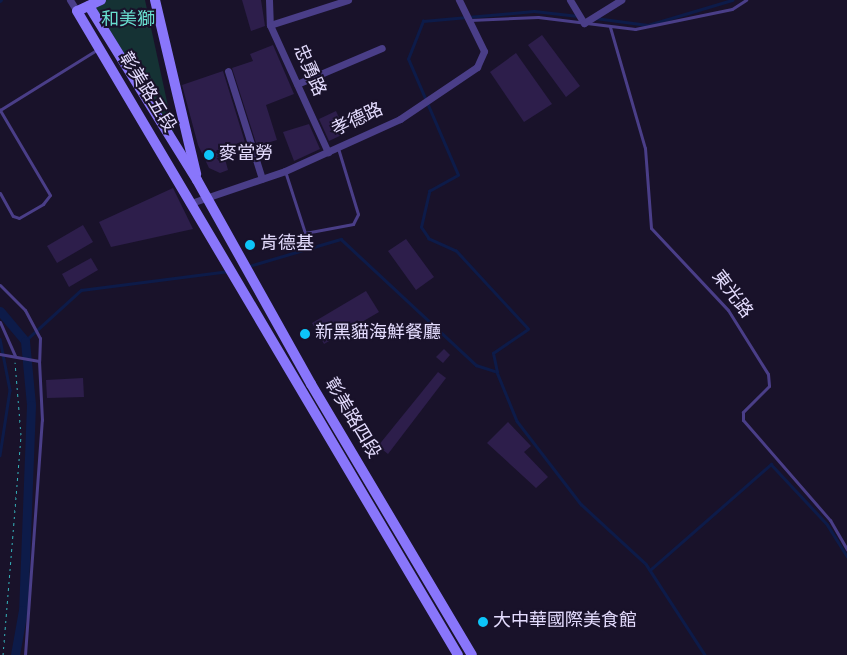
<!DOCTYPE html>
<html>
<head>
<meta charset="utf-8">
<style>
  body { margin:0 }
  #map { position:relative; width:847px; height:655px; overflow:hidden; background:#19122a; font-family:Overpass,"Noto Sans TC",sans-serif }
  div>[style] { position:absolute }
  .green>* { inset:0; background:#153234 }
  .stream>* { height:2.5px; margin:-1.25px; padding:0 1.25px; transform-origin:1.25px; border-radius:1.25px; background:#0d1b49 }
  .canal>* { height:9px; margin:-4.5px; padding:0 4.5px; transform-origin:4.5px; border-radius:4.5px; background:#0d1b49 }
  .building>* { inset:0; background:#2d1e4b }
  .path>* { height:1px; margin-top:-0.5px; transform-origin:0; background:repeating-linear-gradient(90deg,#34b2ba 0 2.5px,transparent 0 6.5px) }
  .lane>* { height:3px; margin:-1.5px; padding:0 1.5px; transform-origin:1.5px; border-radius:1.5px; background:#4a3e88 }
  .street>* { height:7px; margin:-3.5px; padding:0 3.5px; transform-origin:3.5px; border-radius:3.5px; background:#4a3e88 }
  .secondary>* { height:10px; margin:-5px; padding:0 5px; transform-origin:5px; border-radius:5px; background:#8976fb }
  .dots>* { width:14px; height:14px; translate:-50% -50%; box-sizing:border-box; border:2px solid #19122a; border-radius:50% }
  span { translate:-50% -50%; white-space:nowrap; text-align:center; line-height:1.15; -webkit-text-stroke:4px #19122a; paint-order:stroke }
  .park-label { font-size:18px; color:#68decf }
  .street-label { font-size:18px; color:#e4dcfe }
  .poi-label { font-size:18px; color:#e4dcfe }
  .left { translate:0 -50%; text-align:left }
</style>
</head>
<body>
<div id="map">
  <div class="green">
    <div style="clip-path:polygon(91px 0,145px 0,174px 134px)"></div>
  </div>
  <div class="stream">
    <div style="left:0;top:1px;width:1px;rotate:-45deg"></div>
    <div style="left:595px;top:18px;width:53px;rotate:7.5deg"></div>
    <div style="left:648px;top:25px;width:88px;rotate:-16.6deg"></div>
    <div style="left:249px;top:266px;width:96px;rotate:-16.4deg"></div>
    <div style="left:341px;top:239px;width:185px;rotate:43deg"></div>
    <div style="left:476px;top:365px;width:22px;rotate:18deg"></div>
    <div style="left:497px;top:372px;width:53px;rotate:67.8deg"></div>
    <div style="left:517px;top:421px;width:105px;rotate:52.4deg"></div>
    <div style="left:581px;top:504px;width:88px;rotate:42.7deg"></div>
    <div style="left:646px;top:564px;width:108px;rotate:57deg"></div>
    <div style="left:0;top:339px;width:52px;rotate:78.9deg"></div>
    <div style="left:10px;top:390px;width:66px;rotate:98.7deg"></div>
    <div style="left:25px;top:341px;width:76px;rotate:-42.3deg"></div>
    <div style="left:81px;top:290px;width:149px;rotate:-7.3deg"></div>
    <div style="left:497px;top:372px;width:19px;rotate:-102deg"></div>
    <div style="left:493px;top:353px;width:42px;rotate:-34.4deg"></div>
    <div style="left:528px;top:329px;width:106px;rotate:-132.7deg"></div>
    <div style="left:456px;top:251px;width:30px;rotate:-156deg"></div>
    <div style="left:429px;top:239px;width:14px;rotate:-124deg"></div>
    <div style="left:421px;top:227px;width:37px;rotate:-77deg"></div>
    <div style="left:429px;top:191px;width:33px;rotate:-29deg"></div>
    <div style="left:458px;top:175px;width:126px;rotate:-113.3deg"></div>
    <div style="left:408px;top:59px;width:41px;rotate:-68.5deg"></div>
    <div style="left:423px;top:21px;width:111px;rotate:-5.1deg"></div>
    <div style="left:534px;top:11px;width:44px;rotate:6.5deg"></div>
    <div style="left:650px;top:570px;width:161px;rotate:-41.2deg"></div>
    <div style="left:771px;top:464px;width:82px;rotate:47deg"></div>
    <div style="left:827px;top:524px;width:38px;rotate:58deg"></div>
  </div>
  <div class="canal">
    <div style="left:0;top:311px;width:39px;rotate:50deg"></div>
    <div style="left:25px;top:341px;width:64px;rotate:84.6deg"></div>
    <div style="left:31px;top:405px;width:205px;rotate:92.2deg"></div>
    <div style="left:23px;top:610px;width:46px;rotate:100.1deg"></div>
  </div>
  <div class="building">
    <div style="clip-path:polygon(242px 0,261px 0,265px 26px,251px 31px)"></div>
    <div style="clip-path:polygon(542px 35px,580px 86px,566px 97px,528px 45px)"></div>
    <div style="clip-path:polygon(273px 45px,294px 94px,266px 105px,277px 140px,257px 146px,232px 68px,253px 61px,250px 54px)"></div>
    <div style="clip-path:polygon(516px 53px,552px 104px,524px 122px,490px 72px)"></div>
    <div style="clip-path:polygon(223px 71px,248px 152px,225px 159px,228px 170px,220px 173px,209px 168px,198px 145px,182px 85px)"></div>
    <div style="clip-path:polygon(336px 111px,346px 133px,329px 141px,319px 119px)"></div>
    <div style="clip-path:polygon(309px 124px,320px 149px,294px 161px,283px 132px)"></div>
    <div style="clip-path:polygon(173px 188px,193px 229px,111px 247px,99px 222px)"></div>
    <div style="clip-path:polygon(83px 225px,93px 242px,57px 263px,47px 246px)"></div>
    <div style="clip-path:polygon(406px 239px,434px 277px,416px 290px,388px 251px)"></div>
    <div style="clip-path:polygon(91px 258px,98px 270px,69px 287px,62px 274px)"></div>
    <div style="clip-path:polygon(366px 291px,379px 312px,324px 344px,312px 323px)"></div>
    <div style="clip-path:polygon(444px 349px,450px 355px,443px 363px,436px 357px)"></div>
    <div style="clip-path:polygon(438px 372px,446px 378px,388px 454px,378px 446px)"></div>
    <div style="clip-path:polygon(83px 378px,84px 397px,47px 398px,46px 380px)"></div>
    <div style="clip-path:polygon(508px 422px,531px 446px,524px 452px,548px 477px,536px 488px,487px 443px)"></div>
  </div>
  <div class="path">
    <div style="left:3px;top:655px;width:221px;rotate:-85.3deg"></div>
    <div style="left:21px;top:435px;width:73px;rotate:-94.7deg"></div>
  </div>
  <div class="lane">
    <div style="left:470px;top:20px;width:68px;rotate:-2.5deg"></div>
    <div style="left:538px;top:17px;width:98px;rotate:7.1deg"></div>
    <div style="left:635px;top:29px;width:99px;rotate:-11.7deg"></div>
    <div style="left:732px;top:9px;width:17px;rotate:-33deg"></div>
    <div style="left:610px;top:27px;width:126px;rotate:73.9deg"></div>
    <div style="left:645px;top:148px;width:80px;rotate:85.7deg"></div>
    <div style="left:651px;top:228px;width:112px;rotate:46.8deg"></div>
    <div style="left:728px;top:310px;width:75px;rotate:58deg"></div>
    <div style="left:768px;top:374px;width:12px;rotate:85deg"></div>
    <div style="left:769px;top:386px;width:37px;rotate:135deg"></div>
    <div style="left:743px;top:412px;width:8px;rotate:90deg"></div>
    <div style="left:743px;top:420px;width:133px;rotate:49deg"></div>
    <div style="left:830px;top:520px;width:34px;rotate:60deg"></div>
    <div style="left:0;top:110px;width:115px;rotate:-31.9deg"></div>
    <div style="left:285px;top:171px;width:65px;rotate:72.1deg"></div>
    <div style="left:305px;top:233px;width:49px;rotate:-10.6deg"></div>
    <div style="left:353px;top:224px;width:11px;rotate:-63deg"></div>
    <div style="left:358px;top:214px;width:69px;rotate:-106.9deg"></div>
    <div style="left:0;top:193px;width:26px;rotate:61deg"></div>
    <div style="left:13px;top:216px;width:6px;rotate:18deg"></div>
    <div style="left:19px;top:218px;width:28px;rotate:-30deg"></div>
    <div style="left:43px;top:204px;width:11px;rotate:-52deg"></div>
    <div style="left:50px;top:195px;width:99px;rotate:-120.5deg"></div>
    <div style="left:0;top:285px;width:35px;rotate:45deg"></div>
    <div style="left:25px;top:310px;width:32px;rotate:62deg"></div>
    <div style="left:40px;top:338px;width:23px;rotate:92deg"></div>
    <div style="left:39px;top:361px;width:40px;rotate:-170deg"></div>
    <div style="left:0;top:322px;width:37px;rotate:66deg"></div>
    <div style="left:25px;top:655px;width:236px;rotate:-85.9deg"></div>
    <div style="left:42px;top:420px;width:59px;rotate:-92.9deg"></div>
  </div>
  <div class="street">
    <div style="left:70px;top:0;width:13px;rotate:58deg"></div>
    <div style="left:269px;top:0;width:25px;rotate:88deg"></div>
    <div style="left:270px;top:25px;width:140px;rotate:65.5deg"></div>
    <div style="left:570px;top:0;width:27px;rotate:59deg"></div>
    <div style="left:584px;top:23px;width:44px;rotate:-31.9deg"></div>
    <div style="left:270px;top:25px;width:82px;rotate:-17.8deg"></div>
    <div style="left:228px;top:71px;width:113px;rotate:72.5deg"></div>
    <div style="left:297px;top:84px;width:92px;rotate:-23deg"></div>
    <div style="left:194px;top:202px;width:96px;rotate:-18.8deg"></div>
    <div style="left:285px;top:171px;width:126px;rotate:-24.3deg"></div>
    <div style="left:400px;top:119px;width:93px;rotate:-34deg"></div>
    <div style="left:477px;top:67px;width:17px;rotate:-66deg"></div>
    <div style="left:484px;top:51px;width:57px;rotate:-116.1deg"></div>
  </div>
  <div class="secondary">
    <div style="left:101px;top:0;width:26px;rotate:155deg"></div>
    <div style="left:77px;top:11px;width:748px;rotate:59.39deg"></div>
    <div style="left:155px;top:0;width:179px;rotate:76.7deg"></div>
    <div style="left:89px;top:6px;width:205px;rotate:58.2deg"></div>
    <div style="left:197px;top:180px;width:234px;rotate:60.8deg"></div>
    <div style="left:311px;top:384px;width:315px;rotate:59.3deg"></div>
  </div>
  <div class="dots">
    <div style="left:209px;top:155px;background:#0dc5f9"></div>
    <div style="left:250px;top:245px;background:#0dc5f9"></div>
    <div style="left:305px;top:334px;background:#0dc5f9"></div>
    <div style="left:483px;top:622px;background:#0dc5f9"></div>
  </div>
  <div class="park-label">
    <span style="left:128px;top:21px">和美獅</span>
  </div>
  <div class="street-label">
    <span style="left:308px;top:71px;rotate:66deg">忠勇路</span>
    <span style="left:146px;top:93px;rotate:58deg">彰美路五段</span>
    <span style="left:358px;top:121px;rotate:-25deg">孝德路</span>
    <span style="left:731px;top:295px;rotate:53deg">東光路</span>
    <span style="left:351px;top:419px;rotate:59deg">彰美路四段</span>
  </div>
  <div class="poi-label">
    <span class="left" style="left:219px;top:155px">麥當勞</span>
    <span class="left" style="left:260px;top:245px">肯德基</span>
    <span class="left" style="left:315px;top:334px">新黑貓海鮮餐廳</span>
    <span class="left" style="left:493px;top:622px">大中華國際美食館</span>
  </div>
</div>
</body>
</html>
